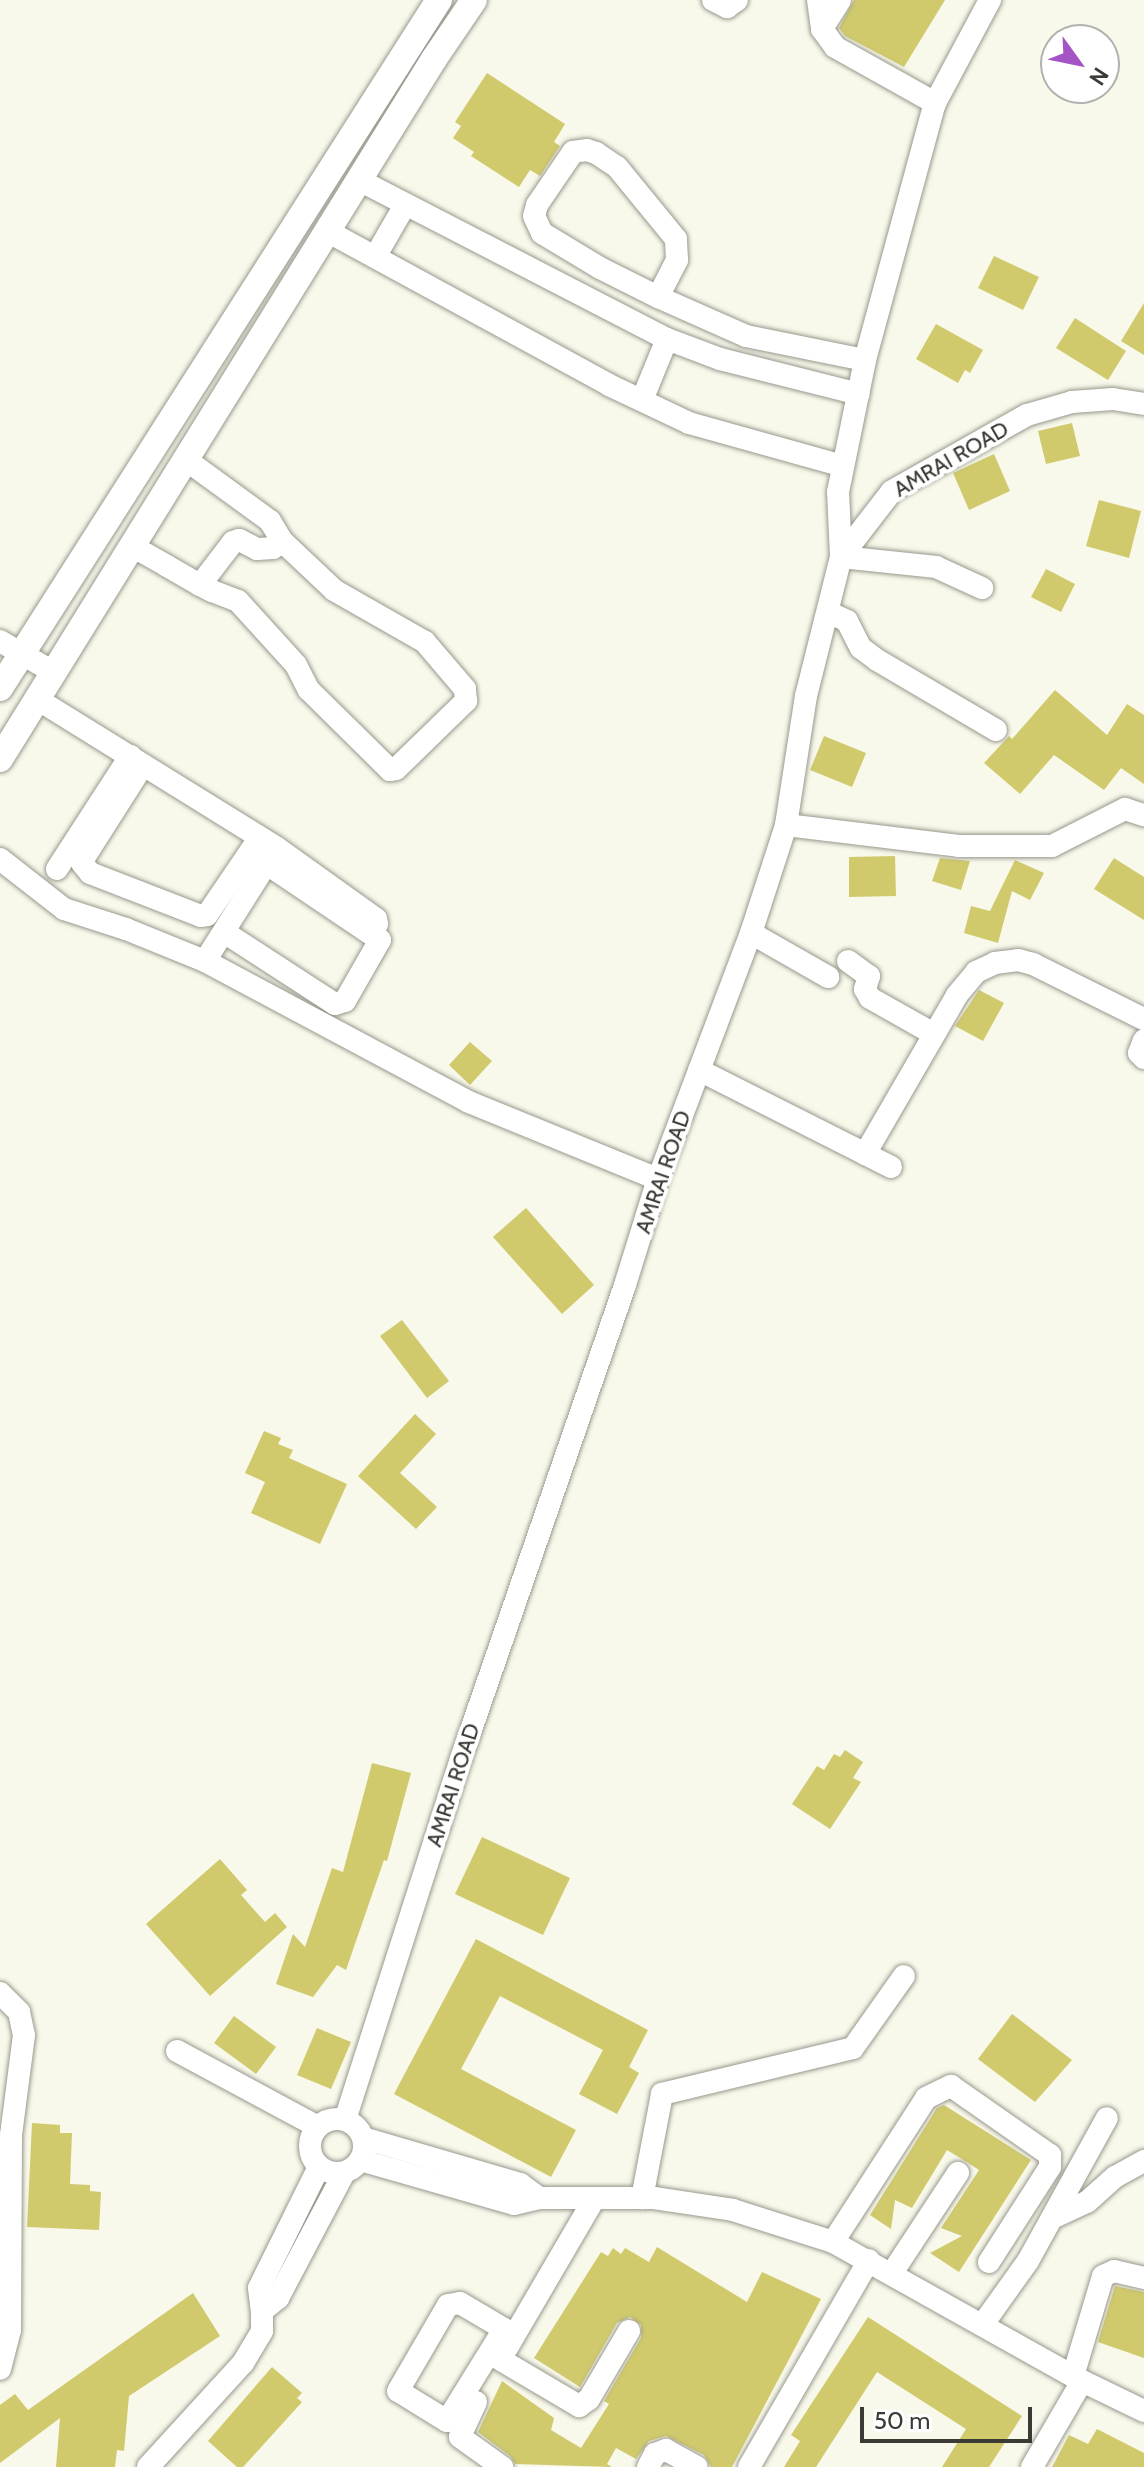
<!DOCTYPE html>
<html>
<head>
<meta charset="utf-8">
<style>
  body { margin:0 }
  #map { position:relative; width:1144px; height:2467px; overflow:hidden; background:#f8f8eb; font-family:Cabin,sans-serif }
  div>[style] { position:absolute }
  .building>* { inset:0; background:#d0ca6d }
  .roads { filter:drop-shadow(0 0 2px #98988d) drop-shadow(0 0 2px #98988d) }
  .minor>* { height:22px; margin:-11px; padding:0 11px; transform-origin:11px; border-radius:11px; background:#fff }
  .minor>.ring { margin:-11px; padding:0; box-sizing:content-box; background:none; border:22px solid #fff; border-radius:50% }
  .tertiary>* { height:26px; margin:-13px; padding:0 13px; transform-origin:13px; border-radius:13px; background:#fff }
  span { translate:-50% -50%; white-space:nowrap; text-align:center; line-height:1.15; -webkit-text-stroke:7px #fff; paint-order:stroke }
  .street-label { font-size:22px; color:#3b3b36 }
  .north { position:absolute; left:1040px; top:24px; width:80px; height:80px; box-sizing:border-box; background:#fff; border:2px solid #b1b1af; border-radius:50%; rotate:123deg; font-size:22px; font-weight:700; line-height:32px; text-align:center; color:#3b3b36 }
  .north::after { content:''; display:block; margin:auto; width:28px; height:36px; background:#a454c4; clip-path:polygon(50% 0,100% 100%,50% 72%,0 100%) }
  .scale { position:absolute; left:860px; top:2407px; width:172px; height:36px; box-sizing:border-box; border:4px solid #3b3b36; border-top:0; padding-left:10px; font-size:24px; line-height:28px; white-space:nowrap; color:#3b3b36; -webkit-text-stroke:6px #fff; paint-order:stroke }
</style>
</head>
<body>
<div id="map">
  <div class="building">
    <div style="clip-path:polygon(854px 0,945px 0,904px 67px,845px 36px,839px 28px)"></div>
    <div style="clip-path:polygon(487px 73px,565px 124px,554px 142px,560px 146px,540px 176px,530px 170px,519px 187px,471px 156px,474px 152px,453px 138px,461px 126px,455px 122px)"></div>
    <div style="clip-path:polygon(994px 256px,1039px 277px,1023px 310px,978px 288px)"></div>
    <div style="clip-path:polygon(1144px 303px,1144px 355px,1121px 341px)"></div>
    <div style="clip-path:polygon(1075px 318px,1126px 351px,1108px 380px,1056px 348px)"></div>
    <div style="clip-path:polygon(936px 324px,983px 350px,970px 373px,965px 370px,958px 383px,916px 359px)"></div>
    <div style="clip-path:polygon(1072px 423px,1080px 456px,1046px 464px,1038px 431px)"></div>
    <div style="clip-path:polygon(994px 454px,1010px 491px,969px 510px,953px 473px)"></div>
    <div style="clip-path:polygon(1099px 500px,1141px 511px,1129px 558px,1086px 546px)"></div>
    <div style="clip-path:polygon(1046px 569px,1075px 584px,1061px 612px,1031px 597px)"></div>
    <div style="clip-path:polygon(1055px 690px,1107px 735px,1127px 704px,1144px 715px,1144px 784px,1121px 768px,1104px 790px,1054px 755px,1020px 794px,984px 763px,1009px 736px,1012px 739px)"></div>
    <div style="clip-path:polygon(824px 736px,866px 753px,852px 787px,810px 770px)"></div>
    <div style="clip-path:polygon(895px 856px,896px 896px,849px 897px,849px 857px)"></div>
    <div style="clip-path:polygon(940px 858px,970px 861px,961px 890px,932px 881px)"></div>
    <div style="clip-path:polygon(1114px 858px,1144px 877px,1144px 920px,1094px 889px)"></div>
    <div style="clip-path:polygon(1015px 860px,1044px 873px,1030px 900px,1012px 891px,998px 943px,964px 933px,971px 906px,990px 911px)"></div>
    <div style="clip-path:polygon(979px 990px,1004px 1003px,983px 1041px,955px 1026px)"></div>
    <div style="clip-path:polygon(470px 1042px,492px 1061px,470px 1085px,449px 1065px)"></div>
    <div style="clip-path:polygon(526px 1208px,594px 1285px,562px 1314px,493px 1237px)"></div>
    <div style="clip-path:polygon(402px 1320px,449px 1381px,427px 1398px,380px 1336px)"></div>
    <div style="clip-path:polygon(415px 1414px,436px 1434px,400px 1473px,437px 1507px,416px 1529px,358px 1476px)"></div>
    <div style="clip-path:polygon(264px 1431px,281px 1438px,278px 1444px,293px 1450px,289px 1458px,347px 1484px,320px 1544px,251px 1513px,265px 1482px,245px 1473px)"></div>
    <div style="clip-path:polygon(845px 1750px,863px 1762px,853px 1778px,861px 1782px,830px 1829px,792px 1804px,817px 1766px,824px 1770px,834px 1754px,840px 1757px)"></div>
    <div style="clip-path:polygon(372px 1763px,411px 1773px,387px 1861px,384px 1860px,346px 1970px,337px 1965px,313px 1997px,276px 1984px,293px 1934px,305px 1947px,332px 1868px,343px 1872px)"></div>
    <div style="clip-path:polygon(482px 1837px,570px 1878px,543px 1935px,455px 1894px)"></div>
    <div style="clip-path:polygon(220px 1859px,247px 1890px,241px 1895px,265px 1922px,275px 1913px,287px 1927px,210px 1996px,146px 1924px)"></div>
    <div style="clip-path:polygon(476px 1939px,648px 2030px,629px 2067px,639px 2073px,617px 2114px,579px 2094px,603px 2050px,500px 1996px,461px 2069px,576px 2130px,551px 2177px,394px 2094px)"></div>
    <div style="clip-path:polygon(1012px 2014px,1072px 2060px,1035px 2102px,978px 2059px)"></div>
    <div style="clip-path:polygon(234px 2016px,276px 2047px,256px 2074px,214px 2043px)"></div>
    <div style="clip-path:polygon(317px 2028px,351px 2042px,331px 2089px,297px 2075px)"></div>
    <div style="clip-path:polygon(944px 2105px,1031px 2160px,959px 2272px,930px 2253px,962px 2236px,941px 2228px,979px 2170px,965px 2161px,947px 2150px,912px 2208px,895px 2200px,891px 2229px,870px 2215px,937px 2108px)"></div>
    <div style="clip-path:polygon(32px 2123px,60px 2125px,60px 2133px,72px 2133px,70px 2184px,90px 2185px,90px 2191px,101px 2192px,99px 2230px,27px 2227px)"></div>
    <div style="clip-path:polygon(657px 2247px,747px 2302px,762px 2272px,821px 2299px,732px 2467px,711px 2467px,704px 2455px,666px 2436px,649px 2441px,636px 2459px,616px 2448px,607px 2464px,612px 2467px,515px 2464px,510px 2456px,478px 2432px,502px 2381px,554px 2418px,551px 2430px,581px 2448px,609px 2404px,604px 2401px,641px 2338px,641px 2325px,630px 2317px,617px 2323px,580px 2387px,534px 2358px,601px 2252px,608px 2256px,613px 2248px,621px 2254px,625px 2248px,649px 2262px)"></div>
    <div style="clip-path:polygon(1115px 2286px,1144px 2292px,1144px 2358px,1098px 2342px)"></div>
    <div style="clip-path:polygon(193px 2293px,220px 2336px,129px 2396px,124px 2451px,117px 2450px,115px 2467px,56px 2467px,60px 2418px,0 2463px,0 2405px,15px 2394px,28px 2410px)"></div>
    <div style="clip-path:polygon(868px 2317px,1022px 2416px,989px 2467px,942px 2467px,966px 2429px,877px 2372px,816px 2467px,784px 2467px,800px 2441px,791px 2435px)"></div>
    <div style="clip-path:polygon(272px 2367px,302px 2393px,297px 2398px,302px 2402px,243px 2467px,237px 2467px,208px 2441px)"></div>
    <div style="clip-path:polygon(1097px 2429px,1144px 2453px,1144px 2467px,1052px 2467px,1069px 2435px,1088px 2444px)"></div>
  </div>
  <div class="roads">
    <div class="minor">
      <div style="left:713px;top:0;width:16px;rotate:27deg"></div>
      <div style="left:727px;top:7px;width:12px;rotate:-35deg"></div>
      <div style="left:818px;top:0;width:29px;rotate:82deg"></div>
      <div style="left:822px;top:29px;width:22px;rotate:54deg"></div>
      <div style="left:835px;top:47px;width:115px;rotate:29.2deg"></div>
      <div style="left:822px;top:29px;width:34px;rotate:-58deg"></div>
      <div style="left:359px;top:180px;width:347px;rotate:27.3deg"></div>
      <div style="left:667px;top:339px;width:57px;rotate:20.7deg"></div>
      <div style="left:720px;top:359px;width:143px;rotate:14.1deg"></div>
      <div style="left:327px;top:231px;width:321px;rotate:28.6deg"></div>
      <div style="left:609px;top:385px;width:89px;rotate:25.4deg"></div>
      <div style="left:689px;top:423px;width:160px;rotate:15.6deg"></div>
      <div style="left:375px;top:257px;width:60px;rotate:-60deg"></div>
      <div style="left:658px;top:297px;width:42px;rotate:-62.8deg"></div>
      <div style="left:677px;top:260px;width:21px;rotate:-93deg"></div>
      <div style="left:676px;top:239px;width:93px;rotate:-129.3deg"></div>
      <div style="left:617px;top:167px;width:25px;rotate:-146deg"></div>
      <div style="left:596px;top:153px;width:9px;rotate:-162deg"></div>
      <div style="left:587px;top:150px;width:14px;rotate:172deg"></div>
      <div style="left:573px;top:152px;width:64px;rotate:124.2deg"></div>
      <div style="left:537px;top:205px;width:11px;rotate:105deg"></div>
      <div style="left:534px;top:216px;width:19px;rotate:65deg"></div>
      <div style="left:542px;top:233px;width:68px;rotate:31.1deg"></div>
      <div style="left:600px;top:268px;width:65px;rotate:26.6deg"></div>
      <div style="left:658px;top:297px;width:96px;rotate:23.9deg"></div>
      <div style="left:746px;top:336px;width:121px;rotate:11.4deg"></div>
      <div style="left:642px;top:400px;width:66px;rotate:-67.7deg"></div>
      <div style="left:185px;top:459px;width:105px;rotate:36.1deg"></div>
      <div style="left:270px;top:521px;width:23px;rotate:59deg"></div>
      <div style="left:132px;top:546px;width:40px;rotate:29.7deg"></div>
      <div style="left:167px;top:566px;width:38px;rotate:30deg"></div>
      <div style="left:200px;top:585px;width:13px;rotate:27deg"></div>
      <div style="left:212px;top:591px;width:28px;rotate:21deg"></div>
      <div style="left:238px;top:601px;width:86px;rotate:47.8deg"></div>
      <div style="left:296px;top:665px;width:28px;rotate:63deg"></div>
      <div style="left:309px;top:690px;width:114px;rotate:44.6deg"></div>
      <div style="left:390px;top:770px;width:6px;rotate:-9deg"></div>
      <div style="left:396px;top:769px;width:98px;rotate:-44.2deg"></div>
      <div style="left:466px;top:701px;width:12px;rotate:-95deg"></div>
      <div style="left:465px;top:689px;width:62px;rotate:-130.4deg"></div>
      <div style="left:425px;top:642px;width:105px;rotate:-150.3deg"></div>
      <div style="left:334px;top:590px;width:71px;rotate:-136.7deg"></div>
      <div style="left:282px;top:541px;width:11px;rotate:142deg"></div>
      <div style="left:273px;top:548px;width:16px;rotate:176deg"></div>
      <div style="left:257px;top:549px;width:20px;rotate:-153deg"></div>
      <div style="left:239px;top:540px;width:6px;rotate:162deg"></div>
      <div style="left:233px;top:542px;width:54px;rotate:127.5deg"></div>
      <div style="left:841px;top:557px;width:65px;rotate:-92.6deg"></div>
      <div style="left:838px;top:492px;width:135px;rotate:-78.4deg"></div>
      <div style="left:865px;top:360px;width:266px;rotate:-74.8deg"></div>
      <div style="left:935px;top:103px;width:117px;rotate:-61.9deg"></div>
      <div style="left:841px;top:557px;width:96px;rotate:6deg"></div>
      <div style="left:936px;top:567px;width:51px;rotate:24.5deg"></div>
      <div style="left:828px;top:612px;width:21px;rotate:25deg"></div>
      <div style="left:847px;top:621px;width:30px;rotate:63deg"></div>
      <div style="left:861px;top:648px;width:20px;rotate:37deg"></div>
      <div style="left:877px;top:660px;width:138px;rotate:30.5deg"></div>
      <div style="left:0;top:641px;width:61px;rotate:30.3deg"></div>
      <div style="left:37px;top:699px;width:282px;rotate:31.8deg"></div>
      <div style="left:277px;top:848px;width:122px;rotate:35.6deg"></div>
      <div style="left:376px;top:919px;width:5px;rotate:79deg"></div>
      <div style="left:377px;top:924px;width:10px;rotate:119deg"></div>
      <div style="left:143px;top:765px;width:110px;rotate:122.4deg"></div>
      <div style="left:84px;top:858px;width:5px;rotate:112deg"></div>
      <div style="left:82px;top:863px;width:13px;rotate:51deg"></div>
      <div style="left:90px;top:873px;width:119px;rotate:21.2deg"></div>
      <div style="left:201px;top:916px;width:6px;rotate:-9deg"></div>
      <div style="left:207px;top:915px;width:94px;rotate:-55.8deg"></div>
      <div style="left:786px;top:825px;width:174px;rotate:6.9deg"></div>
      <div style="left:959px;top:846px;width:93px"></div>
      <div style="left:1052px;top:846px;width:82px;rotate:-26.9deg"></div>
      <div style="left:1125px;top:809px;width:20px;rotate:18deg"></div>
      <div style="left:0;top:859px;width:81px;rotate:38deg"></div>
      <div style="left:64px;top:909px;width:65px;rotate:17.9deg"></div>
      <div style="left:126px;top:929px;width:85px;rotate:22.1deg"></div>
      <div style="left:205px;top:961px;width:299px;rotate:28.1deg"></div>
      <div style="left:469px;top:1102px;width:204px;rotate:22.2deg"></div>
      <div style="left:57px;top:869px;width:135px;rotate:-57.1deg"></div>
      <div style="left:224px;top:932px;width:132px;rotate:33deg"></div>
      <div style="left:335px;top:1004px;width:10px;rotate:-17deg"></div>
      <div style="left:345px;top:1001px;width:70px;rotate:-60.2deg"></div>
      <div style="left:380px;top:940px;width:136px;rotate:-146.1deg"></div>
      <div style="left:751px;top:933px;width:89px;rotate:29.7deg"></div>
      <div style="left:205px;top:961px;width:129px;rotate:-57.7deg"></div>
      <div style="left:848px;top:961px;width:26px;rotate:36deg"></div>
      <div style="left:869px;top:976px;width:14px;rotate:107deg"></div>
      <div style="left:865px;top:989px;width:10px;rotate:61deg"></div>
      <div style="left:870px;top:998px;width:73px;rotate:29.4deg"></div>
      <div style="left:1144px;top:1040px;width:14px;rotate:111deg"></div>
      <div style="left:1139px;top:1053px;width:7px;rotate:45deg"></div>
      <div style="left:699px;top:1070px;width:215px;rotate:26.8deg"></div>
      <div style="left:865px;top:1154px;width:184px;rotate:-59.9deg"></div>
      <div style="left:957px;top:995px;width:30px;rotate:-50deg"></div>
      <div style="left:976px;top:972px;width:21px;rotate:-25deg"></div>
      <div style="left:995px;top:963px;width:23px;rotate:-7deg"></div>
      <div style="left:1018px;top:960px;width:16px;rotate:15deg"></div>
      <div style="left:1033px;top:964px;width:124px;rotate:26.4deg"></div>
      <div style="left:0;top:1993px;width:27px;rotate:45deg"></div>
      <div style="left:19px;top:2012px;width:24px;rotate:78deg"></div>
      <div style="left:24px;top:2035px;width:101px;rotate:97.4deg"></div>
      <div style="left:11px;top:2135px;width:195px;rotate:90.3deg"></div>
      <div style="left:10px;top:2330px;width:40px;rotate:104.4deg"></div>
      <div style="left:177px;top:2051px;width:160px;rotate:28.3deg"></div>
      <div class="ring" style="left:310px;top:2119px;width:32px;height:32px"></div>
      <div style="left:345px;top:2120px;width:386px;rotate:-72.2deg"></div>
      <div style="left:463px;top:1753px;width:495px;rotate:-70.9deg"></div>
      <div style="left:625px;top:1285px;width:111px;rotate:-72.7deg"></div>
      <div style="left:658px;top:1179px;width:263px;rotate:-69.3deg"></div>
      <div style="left:751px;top:933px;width:114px;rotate:-72deg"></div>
      <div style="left:786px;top:825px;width:131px;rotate:-81.2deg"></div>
      <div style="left:806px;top:696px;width:143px;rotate:-75.9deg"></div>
      <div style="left:841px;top:557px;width:83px;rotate:-52.3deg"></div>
      <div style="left:892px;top:491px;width:155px;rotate:-29.4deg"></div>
      <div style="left:1027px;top:415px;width:47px;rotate:-16.1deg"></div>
      <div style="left:1072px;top:402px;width:41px;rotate:-4.2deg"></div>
      <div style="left:1113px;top:399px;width:31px;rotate:9deg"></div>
      <div style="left:363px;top:2138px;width:164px;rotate:16.3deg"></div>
      <div style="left:520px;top:2184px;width:24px;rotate:36deg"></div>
      <div style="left:360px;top:2160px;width:160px;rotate:15.9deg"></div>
      <div style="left:514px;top:2204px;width:26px;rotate:-13deg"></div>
      <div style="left:539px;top:2198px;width:115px"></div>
      <div style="left:654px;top:2198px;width:80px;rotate:8.6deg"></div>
      <div style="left:733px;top:2210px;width:105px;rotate:17.7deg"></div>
      <div style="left:833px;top:2242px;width:285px;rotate:29.2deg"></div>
      <div style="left:1082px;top:2381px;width:69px;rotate:25.8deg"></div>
      <div style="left:319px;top:2167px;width:135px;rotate:116.4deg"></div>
      <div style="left:259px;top:2288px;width:23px;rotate:83deg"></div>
      <div style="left:262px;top:2311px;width:21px;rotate:-39deg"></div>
      <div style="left:278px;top:2298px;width:141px;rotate:-62.2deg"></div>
      <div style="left:642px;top:2198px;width:106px;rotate:-79.1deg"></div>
      <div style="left:662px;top:2094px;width:196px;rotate:-13.5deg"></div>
      <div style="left:853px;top:2048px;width:88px;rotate:-54.7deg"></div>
      <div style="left:1052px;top:2218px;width:38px;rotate:-25deg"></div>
      <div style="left:1087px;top:2202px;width:38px;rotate:-42deg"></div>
      <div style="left:1115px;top:2177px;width:33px;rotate:-29deg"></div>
      <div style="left:833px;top:2242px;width:171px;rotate:-57.1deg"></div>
      <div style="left:926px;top:2098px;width:28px;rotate:-26deg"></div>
      <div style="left:951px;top:2086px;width:121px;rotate:34.9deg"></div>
      <div style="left:1050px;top:2155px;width:12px;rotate:90deg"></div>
      <div style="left:1050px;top:2167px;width:113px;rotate:122.7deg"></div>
      <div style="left:892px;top:2273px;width:120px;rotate:-56.6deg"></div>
      <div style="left:983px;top:2324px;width:77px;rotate:-54.5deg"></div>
      <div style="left:1028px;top:2261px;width:163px;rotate:-61.1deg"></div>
      <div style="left:504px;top:2329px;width:108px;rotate:121.8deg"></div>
      <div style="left:447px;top:2421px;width:57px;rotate:-148.5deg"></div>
      <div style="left:398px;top:2391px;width:99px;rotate:-59.8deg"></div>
      <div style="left:448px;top:2305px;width:12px;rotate:-9deg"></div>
      <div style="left:460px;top:2303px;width:57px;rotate:30.6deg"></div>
      <div style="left:509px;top:2332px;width:6px;rotate:39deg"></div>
      <div style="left:507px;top:2348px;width:170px;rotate:-59.7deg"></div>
      <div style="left:501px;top:2360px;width:91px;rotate:30.5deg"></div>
      <div style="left:579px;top:2406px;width:12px;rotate:-35deg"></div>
      <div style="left:589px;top:2399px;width:79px;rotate:-59.5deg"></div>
      <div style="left:1073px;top:2376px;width:104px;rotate:-73.3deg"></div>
      <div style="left:1103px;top:2276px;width:12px;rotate:-24deg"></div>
      <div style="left:1114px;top:2271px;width:31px;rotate:13deg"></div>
      <div style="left:476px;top:2402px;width:38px;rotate:115deg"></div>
      <div style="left:460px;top:2437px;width:52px;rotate:35.5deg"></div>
      <div style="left:148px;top:2467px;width:141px;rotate:-47.6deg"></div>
      <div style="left:243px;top:2363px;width:37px;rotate:-59deg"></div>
      <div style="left:262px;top:2331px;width:20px;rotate:-90deg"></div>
      <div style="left:648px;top:2467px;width:15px;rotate:-62deg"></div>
      <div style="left:655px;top:2454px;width:12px;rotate:-20deg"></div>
      <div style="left:666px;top:2450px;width:35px;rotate:29deg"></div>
      <div style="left:749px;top:2467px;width:239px;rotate:-59.9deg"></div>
      <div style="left:1032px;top:2467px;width:99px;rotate:-59.8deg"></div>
    </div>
    <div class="tertiary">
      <div style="left:0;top:688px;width:816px;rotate:-57.46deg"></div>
      <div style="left:0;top:759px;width:824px;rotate:-58.2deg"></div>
      <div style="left:434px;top:59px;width:71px;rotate:-55.9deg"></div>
    </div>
  </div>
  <div class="street-label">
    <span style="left:951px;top:459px;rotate:-30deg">AMRAI ROAD</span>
    <span style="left:663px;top:1172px;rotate:-71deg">AMRAI ROAD</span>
    <span style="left:453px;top:1785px;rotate:-72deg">AMRAI ROAD</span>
  </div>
  <div class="north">N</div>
  <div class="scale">50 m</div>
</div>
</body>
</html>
